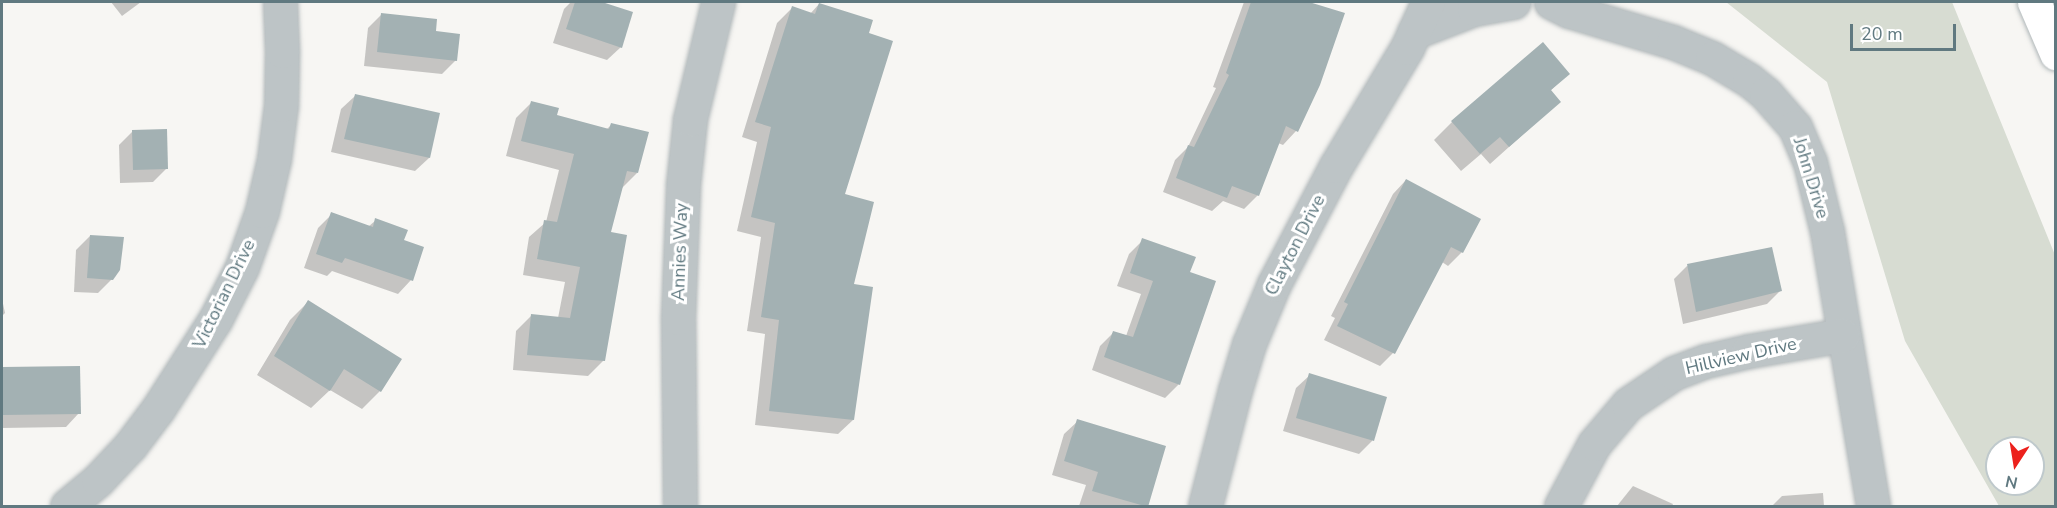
<!DOCTYPE html>
<html>
<head>
<meta charset="utf-8">
<style>
  body { margin:0 }
  #map { position:relative; width:2057px; height:508px; overflow:hidden; background:#f7f6f3; font-family:"Nunito Sans",sans-serif }
  div>[style] { position:absolute }
  .green>* { inset:0; background:#d7dcd2 }
  .shadow>* { inset:0; background:#0003 }
  .building>* { inset:0; background:#a3b1b3 }
  .roads { filter:drop-shadow(0 0 2px #b0b7b9) drop-shadow(0 0 2px #b0b7b9) }
  .minor>* { height:33px; margin:-16.5px; padding:0 16.5px; transform-origin:16.5px; border-radius:16.5px; background:#bdc4c6 }
  .motorway>* { height:33px; margin:-16.5px; padding:0 16.5px; transform-origin:16.5px; border-radius:16.5px; background:#fff }
  span { translate:-50% -50%; white-space:nowrap; text-align:center; line-height:1.15; -webkit-text-stroke:6px #fff; paint-order:stroke }
  .street-label { font-size:18px; color:#607980 }
  .frame { position:absolute; inset:0; border:3px solid #607980; pointer-events:none }
  .north { position:absolute; left:1985px; top:436px; width:60px; height:60px; box-sizing:border-box; background:#fff; border:2px solid #bfc9cc; border-radius:50%; rotate:192deg; font-size:16px; font-weight:700; line-height:24px; text-align:center; color:#607980 }
  .north::after { content:''; display:block; margin:auto; width:21px; height:27px; background:#ec211d; clip-path:polygon(50% 0,100% 100%,50% 72%,0 100%) }
  .scale { position:absolute; left:1850px; top:24px; width:106px; height:27px; box-sizing:border-box; border:3px solid #607980; border-top:0; padding-left:8px; font-size:18px; line-height:21px; white-space:nowrap; color:#607980; -webkit-text-stroke:4px #fff; paint-order:stroke }
</style>
</head>
<body>
<div id="map">
  <div class="green">
    <div style="clip-path:polygon(evenodd,1726px 2px,1952px 2px,2055px 255px,2055px 506px,1999px 506px,1905px 341px,1827px 82px,1726px 2px,1997px 448px,2033px 448px,2033px 484px,1997px 484px,1997px 448px)"></div>
  </div>
  <div class="shadow">
    <div style="clip-path:polygon(111px 2px,141px 2px,122px 16px)"></div>
    <div style="clip-path:polygon(571px 2px,597px 2px,632px 13px,621px 47px,607px 60px,553px 43px,564px 9px)"></div>
    <div style="clip-path:polygon(1244px 2px,1304px 2px,1343px 14px,1296px 131px,1283px 145px,1278px 143px,1258px 195px,1244px 209px,1223px 201px,1212px 211px,1163px 192px,1175px 160px,1188px 147px,1216px 88px,1213px 87px)"></div>
    <div style="clip-path:polygon(819px 4px,867px 33px,843px 195px,852px 285px,853px 420px,838px 434px,755px 425px,765px 334px,747px 331px,761px 237px,737px 231px,757px 142px,742px 137px,777px 23px,792px 8px,810px 14px)"></div>
    <div style="clip-path:polygon(382px 14px,435px 32px,456px 60px,442px 74px,364px 66px,368px 28px)"></div>
    <div style="clip-path:polygon(1568px 74px,1550px 91px,1559px 102px,1490px 164px,1481px 154px,1461px 171px,1434px 140px,1452px 122px)"></div>
    <div style="clip-path:polygon(355px 96px,438px 114px,429px 158px,415px 171px,331px 152px,341px 109px)"></div>
    <div style="clip-path:polygon(532px 102px,556px 116px,606px 130px,612px 124px,637px 173px,621px 189px,610px 233px,604px 360px,588px 376px,513px 370px,516px 331px,532px 315px,558px 318px,565px 282px,523px 275px,529px 237px,546px 222px,559px 170px,506px 156px,516px 118px)"></div>
    <div style="clip-path:polygon(133px 131px,167px 168px,153px 182px,120px 183px,119px 145px)"></div>
    <div style="clip-path:polygon(1406px 180px,1462px 252px,1448px 266px,1442px 262px,1393px 353px,1380px 366px,1324px 340px,1335px 318px,1331px 316px,1393px 194px)"></div>
    <div style="clip-path:polygon(332px 214px,368px 227px,376px 220px,402px 241px,411px 280px,398px 294px,332px 271px,327px 276px,304px 268px,318px 228px)"></div>
    <div style="clip-path:polygon(90px 236px,112px 279px,98px 293px,74px 292px,76px 250px)"></div>
    <div style="clip-path:polygon(1143px 240px,1189px 273px,1179px 384px,1165px 398px,1092px 370px,1100px 346px,1114px 332px,1126px 336px,1141px 294px,1117px 286px,1129px 254px)"></div>
    <div style="clip-path:polygon(1687px 266px,1780px 291px,1767px 304px,1683px 324px,1674px 279px)"></div>
    <div style="clip-path:polygon(2px 299px,5px 313px,2px 316px)"></div>
    <div style="clip-path:polygon(308px 302px,380px 391px,362px 409px,330px 390px,311px 408px,257px 375px,290px 320px)"></div>
    <div style="clip-path:polygon(78px 368px,79px 413px,66px 427px,2px 428px,2px 369px)"></div>
    <div style="clip-path:polygon(1310px 375px,1385px 398px,1372px 441px,1359px 454px,1283px 431px,1296px 388px)"></div>
    <div style="clip-path:polygon(1078px 421px,1164px 447px,1146px 506px,1079px 506px,1086px 485px,1052px 475px,1064px 434px)"></div>
    <div style="clip-path:polygon(1633px 486px,1673px 504px,1672px 506px,1617px 506px)"></div>
    <div style="clip-path:polygon(1823px 493px,1824px 506px,1772px 506px,1782px 496px)"></div>
  </div>
  <div class="building">
    <div style="clip-path:polygon(575px 2px,602px 2px,633px 12px,622px 48px,566px 29px)"></div>
    <div style="clip-path:polygon(1251px 2px,1309px 2px,1345px 13px,1320px 85px,1298px 132px,1286px 126px,1259px 196px,1232px 186px,1227px 198px,1176px 178px,1188px 145px,1194px 147px,1229px 75px,1226px 73px)"></div>
    <div style="clip-path:polygon(819px 3px,873px 20px,869px 33px,893px 41px,845px 194px,874px 202px,854px 284px,873px 287px,854px 420px,769px 411px,779px 320px,761px 317px,775px 223px,751px 217px,771px 127px,755px 122px,792px 6px,815px 14px)"></div>
    <div style="clip-path:polygon(381px 13px,437px 19px,436px 31px,460px 34px,457px 61px,377px 52px)"></div>
    <div style="clip-path:polygon(1543px 42px,1570px 74px,1551px 90px,1561px 102px,1509px 147px,1500px 137px,1480px 154px,1451px 121px)"></div>
    <div style="clip-path:polygon(355px 94px,440px 113px,430px 158px,344px 139px)"></div>
    <div style="clip-path:polygon(531px 101px,559px 108px,557px 115px,609px 129px,611px 123px,649px 132px,638px 173px,627px 171px,611px 232px,627px 235px,605px 361px,527px 355px,531px 314px,570px 318px,580px 267px,537px 259px,544px 220px,557px 222px,574px 154px,521px 141px)"></div>
    <div style="clip-path:polygon(167px 129px,168px 169px,133px 170px,132px 130px)"></div>
    <div style="clip-path:polygon(1406px 179px,1481px 219px,1463px 253px,1451px 247px,1395px 354px,1337px 326px,1348px 304px,1344px 302px)"></div>
    <div style="clip-path:polygon(331px 212px,373px 227px,375px 218px,408px 230px,404px 240px,424px 247px,413px 281px,345px 258px,342px 263px,316px 254px)"></div>
    <div style="clip-path:polygon(90px 235px,124px 237px,120px 270px,113px 280px,87px 278px)"></div>
    <div style="clip-path:polygon(1142px 238px,1196px 257px,1190px 272px,1216px 281px,1180px 385px,1104px 357px,1113px 331px,1133px 337px,1153px 281px,1130px 273px)"></div>
    <div style="clip-path:polygon(1772px 247px,1782px 291px,1696px 312px,1687px 264px)"></div>
    <div style="clip-path:polygon(308px 300px,402px 359px,381px 392px,344px 369px,330px 391px,274px 356px)"></div>
    <div style="clip-path:polygon(80px 366px,81px 414px,2px 415px,2px 367px)"></div>
    <div style="clip-path:polygon(1309px 373px,1387px 397px,1374px 441px,1296px 418px)"></div>
    <div style="clip-path:polygon(1077px 419px,1166px 446px,1148px 507px,1092px 491px,1098px 472px,1064px 461px)"></div>
  </div>
  <div class="roads">
    <div class="minor">
      <div style="left:1551px;top:2px;width:20px;rotate:27deg"></div>
      <div style="left:1569px;top:11px;width:109px;rotate:16.6deg"></div>
      <div style="left:1673px;top:42px;width:42px;rotate:22.3deg"></div>
      <div style="left:1712px;top:58px;width:43px;rotate:30.7deg"></div>
      <div style="left:1749px;top:80px;width:22px;rotate:39deg"></div>
      <div style="left:1766px;top:94px;width:44px;rotate:48.7deg"></div>
      <div style="left:1795px;top:127px;width:38px;rotate:67deg"></div>
      <div style="left:1810px;top:162px;width:71px;rotate:76.2deg"></div>
      <div style="left:1827px;top:231px;width:279px;rotate:80.5deg"></div>
      <div style="left:1414px;top:32px;width:64px;rotate:-21deg"></div>
      <div style="left:1474px;top:9px;width:40px;rotate:-10deg"></div>
      <div style="left:67px;top:506px;width:40px;rotate:-40deg"></div>
      <div style="left:98px;top:480px;width:47px;rotate:-46.7deg"></div>
      <div style="left:130px;top:446px;width:46px;rotate:-52.9deg"></div>
      <div style="left:158px;top:409px;width:106px;rotate:-57.4deg"></div>
      <div style="left:215px;top:320px;width:59px;rotate:-63deg"></div>
      <div style="left:242px;top:267px;width:59px;rotate:-70.3deg"></div>
      <div style="left:262px;top:211px;width:53px;rotate:-77deg"></div>
      <div style="left:274px;top:159px;width:54px;rotate:-82.6deg"></div>
      <div style="left:281px;top:105px;width:54px;rotate:-88.9deg"></div>
      <div style="left:282px;top:51px;width:49px;rotate:-92.3deg"></div>
      <div style="left:680px;top:506px;width:188px;rotate:-90.6deg"></div>
      <div style="left:678px;top:318px;width:133px;rotate:-87.8deg"></div>
      <div style="left:683px;top:185px;width:66px;rotate:-83.9deg"></div>
      <div style="left:690px;top:119px;width:120px;rotate:-76.5deg"></div>
      <div style="left:1205px;top:506px;width:120px;rotate:-75.5deg"></div>
      <div style="left:1235px;top:390px;width:48px;rotate:-73.1deg"></div>
      <div style="left:1249px;top:344px;width:65px;rotate:-67.4deg"></div>
      <div style="left:1274px;top:284px;width:133px;rotate:-62.3deg"></div>
      <div style="left:1336px;top:166px;width:138px;rotate:-59deg"></div>
      <div style="left:1407px;top:48px;width:51px;rotate:-65.5deg"></div>
      <div style="left:1561px;top:506px;width:70px;rotate:-62deg"></div>
      <div style="left:1594px;top:444px;width:52px;rotate:-49.6deg"></div>
      <div style="left:1628px;top:404px;width:55px;rotate:-34deg"></div>
      <div style="left:1674px;top:373px;width:34px;rotate:-21deg"></div>
      <div style="left:1706px;top:361px;width:44px;rotate:-13.1deg"></div>
      <div style="left:1749px;top:351px;width:95px;rotate:-9.7deg"></div>
    </div>
    <div class="motorway">
      <div style="left:2034px;top:2px;width:56px;rotate:66.7deg"></div>
    </div>
  </div>
  <div class="street-label">
    <span style="left:1811px;top:178px;rotate:73deg">John Drive</span>
    <span style="left:1295px;top:245px;rotate:-63deg">Clayton Drive</span>
    <span style="left:680px;top:252px;rotate:-88deg">Annies Way</span>
    <span style="left:224px;top:294px;rotate:-64deg">Victorian Drive</span>
    <span style="left:1741px;top:356px;rotate:-13deg">Hillview Drive</span>
  </div>
  <div class="frame"></div>
  <div class="north">N</div>
  <div class="scale">20 m</div>
</div>
</body>
</html>
